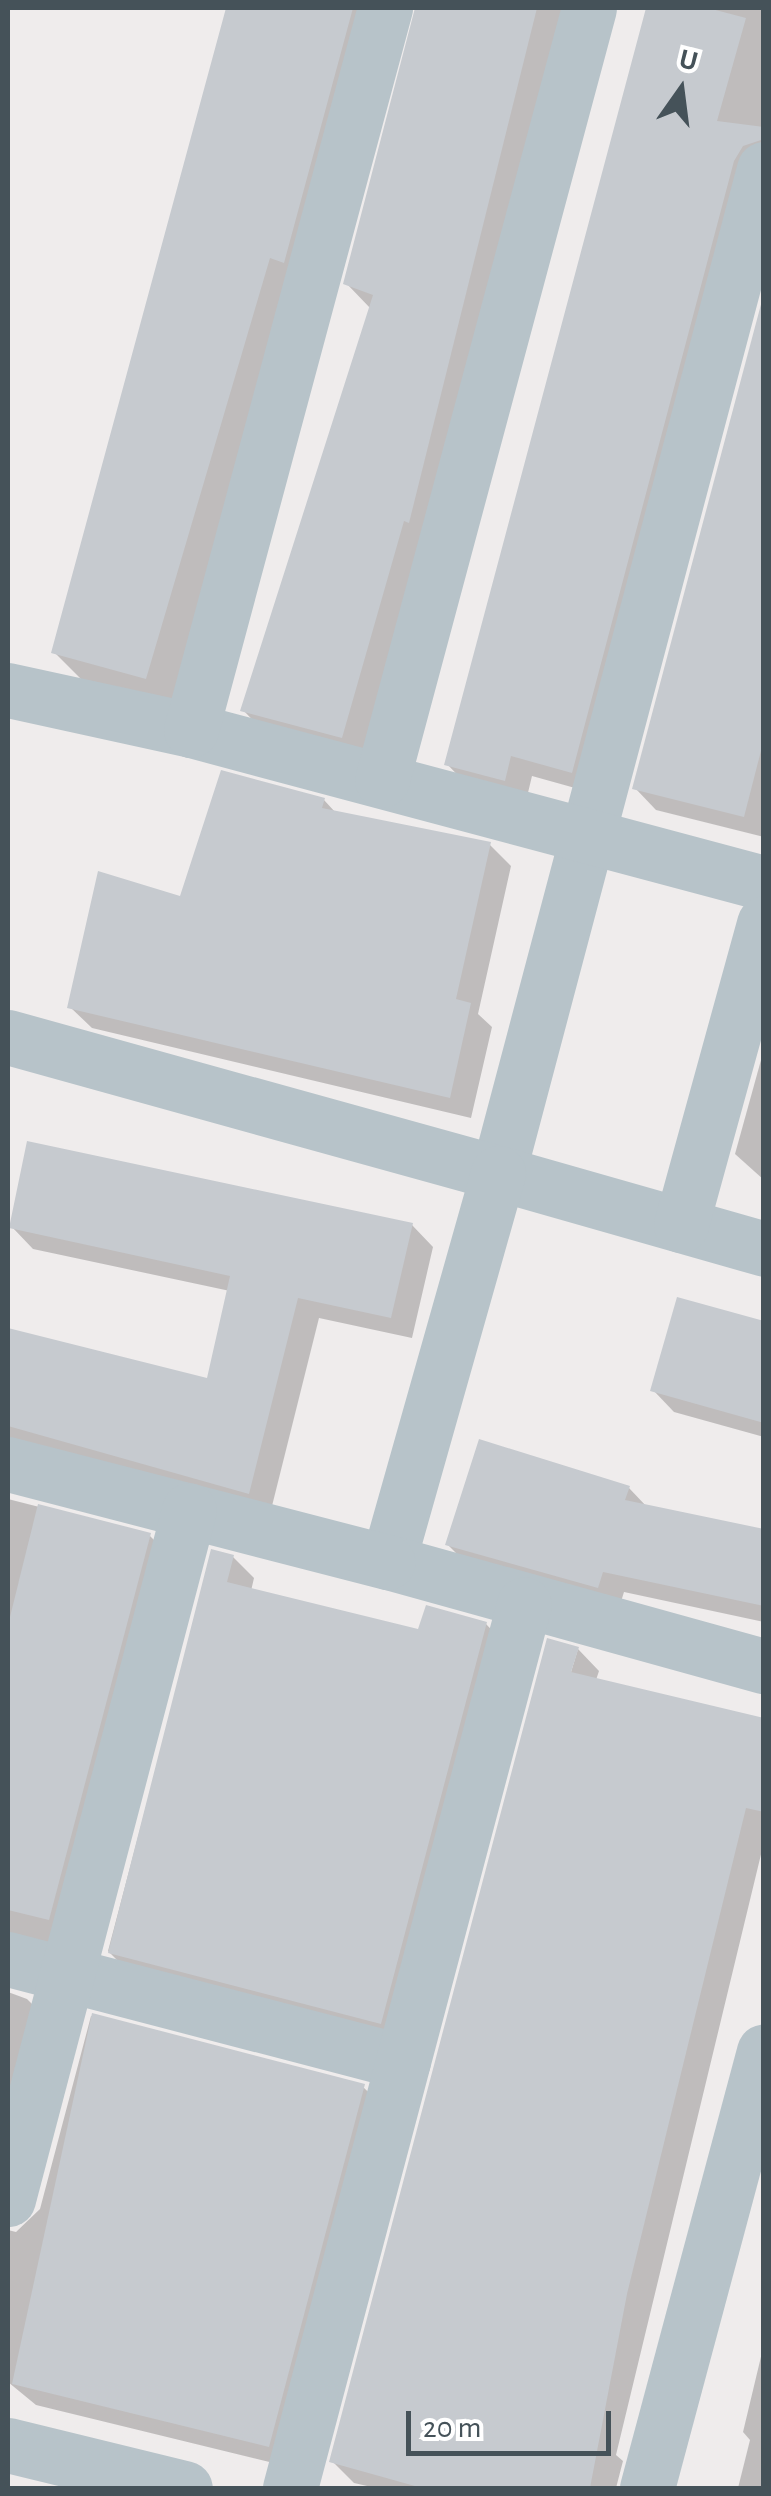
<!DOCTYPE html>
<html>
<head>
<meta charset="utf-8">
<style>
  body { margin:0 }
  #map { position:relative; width:771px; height:2496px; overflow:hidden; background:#efecec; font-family:"Alegreya Sans",sans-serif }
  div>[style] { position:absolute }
  .shadow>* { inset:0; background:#0003 }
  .building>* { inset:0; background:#c6cacf }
  .minor>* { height:55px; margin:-27.5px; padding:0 27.5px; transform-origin:27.5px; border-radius:27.5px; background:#b7c3c9 }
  span { translate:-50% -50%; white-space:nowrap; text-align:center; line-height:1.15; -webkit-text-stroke:8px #fff; paint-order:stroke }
  .frame { position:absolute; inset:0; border:10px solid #455259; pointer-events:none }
  .north { position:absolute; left:631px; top:40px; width:100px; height:100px; -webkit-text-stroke:8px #fff; paint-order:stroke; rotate:14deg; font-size:28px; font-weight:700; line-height:40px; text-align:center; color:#455259 }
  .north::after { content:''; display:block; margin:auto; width:35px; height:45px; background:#455259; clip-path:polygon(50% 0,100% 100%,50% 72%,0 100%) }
  .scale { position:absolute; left:406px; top:2411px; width:205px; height:45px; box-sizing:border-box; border:5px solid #455259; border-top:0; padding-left:12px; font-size:30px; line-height:35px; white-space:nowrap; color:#455259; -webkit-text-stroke:8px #fff; paint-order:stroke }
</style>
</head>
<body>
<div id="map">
  <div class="shadow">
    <div style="clip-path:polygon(230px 8px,400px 8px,173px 704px,81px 679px,54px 652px)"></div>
    <div style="clip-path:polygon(417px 8px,570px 8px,369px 763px,269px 737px,243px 710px,371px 309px,346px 283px)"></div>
    <div style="clip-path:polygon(652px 8px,764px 8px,764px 168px,593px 793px,532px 776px,526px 801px,468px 786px,447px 764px)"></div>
    <div style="clip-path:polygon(764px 303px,764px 837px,656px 810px,635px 788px)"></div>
    <div style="clip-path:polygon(324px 800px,336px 813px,490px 845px,511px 866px,478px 1014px,492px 1027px,471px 1118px,92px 1028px,70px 1007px,182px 900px)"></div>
    <div style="clip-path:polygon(761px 1060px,764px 1061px,764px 1180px,735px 1154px)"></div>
    <div style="clip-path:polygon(412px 1225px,433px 1247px,412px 1338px,319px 1318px,270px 1514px,8px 1468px,8px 1331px,209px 1381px,230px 1291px,33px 1249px,12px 1227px)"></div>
    <div style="clip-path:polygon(764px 1324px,764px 1437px,674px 1412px,653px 1390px)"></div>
    <div style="clip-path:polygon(629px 1488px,648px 1508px,764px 1532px,764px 1622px,624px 1592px,619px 1608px,469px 1566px,448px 1545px)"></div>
    <div style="clip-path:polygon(8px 1499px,149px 1535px,171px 1557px,66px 1956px,8px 1965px)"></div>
    <div style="clip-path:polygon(213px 1552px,233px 1557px,254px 1578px,251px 1591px,420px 1632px,486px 1624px,507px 1646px,402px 2044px,130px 1973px,108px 1951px)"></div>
    <div style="clip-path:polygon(578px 1649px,599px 1671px,596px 1680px,764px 1721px,764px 1842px,616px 2455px,623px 2461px,616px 2488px,376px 2488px,354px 2483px,332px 2461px)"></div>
    <div style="clip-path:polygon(8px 1992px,27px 1999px,49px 2021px,8px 2179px)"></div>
    <div style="clip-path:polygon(91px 2016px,363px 2087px,385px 2108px,290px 2467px,36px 2405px,8px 2382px,8px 2230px,16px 2232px,40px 2209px)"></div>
    <div style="clip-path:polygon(764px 2344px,764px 2488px,738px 2488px,750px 2440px,743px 2432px)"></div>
  </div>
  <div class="building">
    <div style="clip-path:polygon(226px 8px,353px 8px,284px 263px,270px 258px,146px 679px,51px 653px)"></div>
    <div style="clip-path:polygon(415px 8px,537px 8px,409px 523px,404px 521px,342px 738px,240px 711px,373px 295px,343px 284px)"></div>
    <div style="clip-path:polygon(646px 8px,708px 8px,746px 18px,717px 121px,764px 127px,764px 139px,743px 146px,734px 161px,572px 773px,511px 756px,505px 781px,444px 765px)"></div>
    <div style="clip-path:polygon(764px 293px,764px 739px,744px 817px,632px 789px)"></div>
    <div style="clip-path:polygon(221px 770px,325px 798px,322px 808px,491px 842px,456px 999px,471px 1003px,450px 1098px,67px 1008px,98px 871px,180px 896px)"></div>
    <div style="clip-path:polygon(27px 1141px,413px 1223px,391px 1318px,298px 1298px,249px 1494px,8px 1426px,8px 1328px,207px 1378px,230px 1276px,9px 1228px)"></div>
    <div style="clip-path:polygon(677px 1297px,764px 1321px,764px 1423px,650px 1391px)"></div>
    <div style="clip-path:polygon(479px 1439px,630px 1486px,625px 1500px,764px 1529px,764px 1606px,603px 1572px,598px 1588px,445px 1545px)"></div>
    <div style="clip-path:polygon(38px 1504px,151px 1533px,49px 1920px,8px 1910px,8px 1625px)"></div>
    <div style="clip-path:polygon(211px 1549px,234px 1555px,227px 1582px,418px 1629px,426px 1605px,487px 1622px,381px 2024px,108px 1953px)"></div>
    <div style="clip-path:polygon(547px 1638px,579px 1647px,571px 1672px,764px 1718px,764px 1812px,746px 1808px,627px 2294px,590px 2488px,422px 2488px,329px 2462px)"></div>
    <div style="clip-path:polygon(92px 2013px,365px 2084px,269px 2447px,12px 2384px)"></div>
  </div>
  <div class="minor">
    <div style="left:764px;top:169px;width:1039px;rotate:104.84deg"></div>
    <div style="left:498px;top:1173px;width:277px;rotate:15.9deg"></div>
    <div style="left:8px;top:690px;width:187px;rotate:12.3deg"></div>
    <div style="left:191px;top:730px;width:593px;rotate:14.95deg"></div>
    <div style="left:191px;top:730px;width:748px;rotate:-74.96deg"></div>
    <div style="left:382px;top:780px;width:799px;rotate:-74.99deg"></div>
    <div style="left:8px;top:1037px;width:509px;rotate:15.51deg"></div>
    <div style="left:498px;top:1173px;width:404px;rotate:105.8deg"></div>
    <div style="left:388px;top:1562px;width:390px;rotate:15.5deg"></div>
    <div style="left:681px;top:1225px;width:313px;rotate:-74.6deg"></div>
    <div style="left:8px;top:1464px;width:392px;rotate:14.5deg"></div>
    <div style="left:8px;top:1959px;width:408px;rotate:14.6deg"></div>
    <div style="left:8px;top:2199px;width:712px;rotate:-75.28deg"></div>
    <div style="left:8px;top:2445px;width:182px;rotate:13.7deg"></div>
    <div style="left:290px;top:2488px;width:914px;rotate:-75.17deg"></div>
    <div style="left:647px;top:2488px;width:452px;rotate:-75deg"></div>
  </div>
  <div class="frame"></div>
  <div class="north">U</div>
  <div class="scale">20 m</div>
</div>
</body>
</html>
